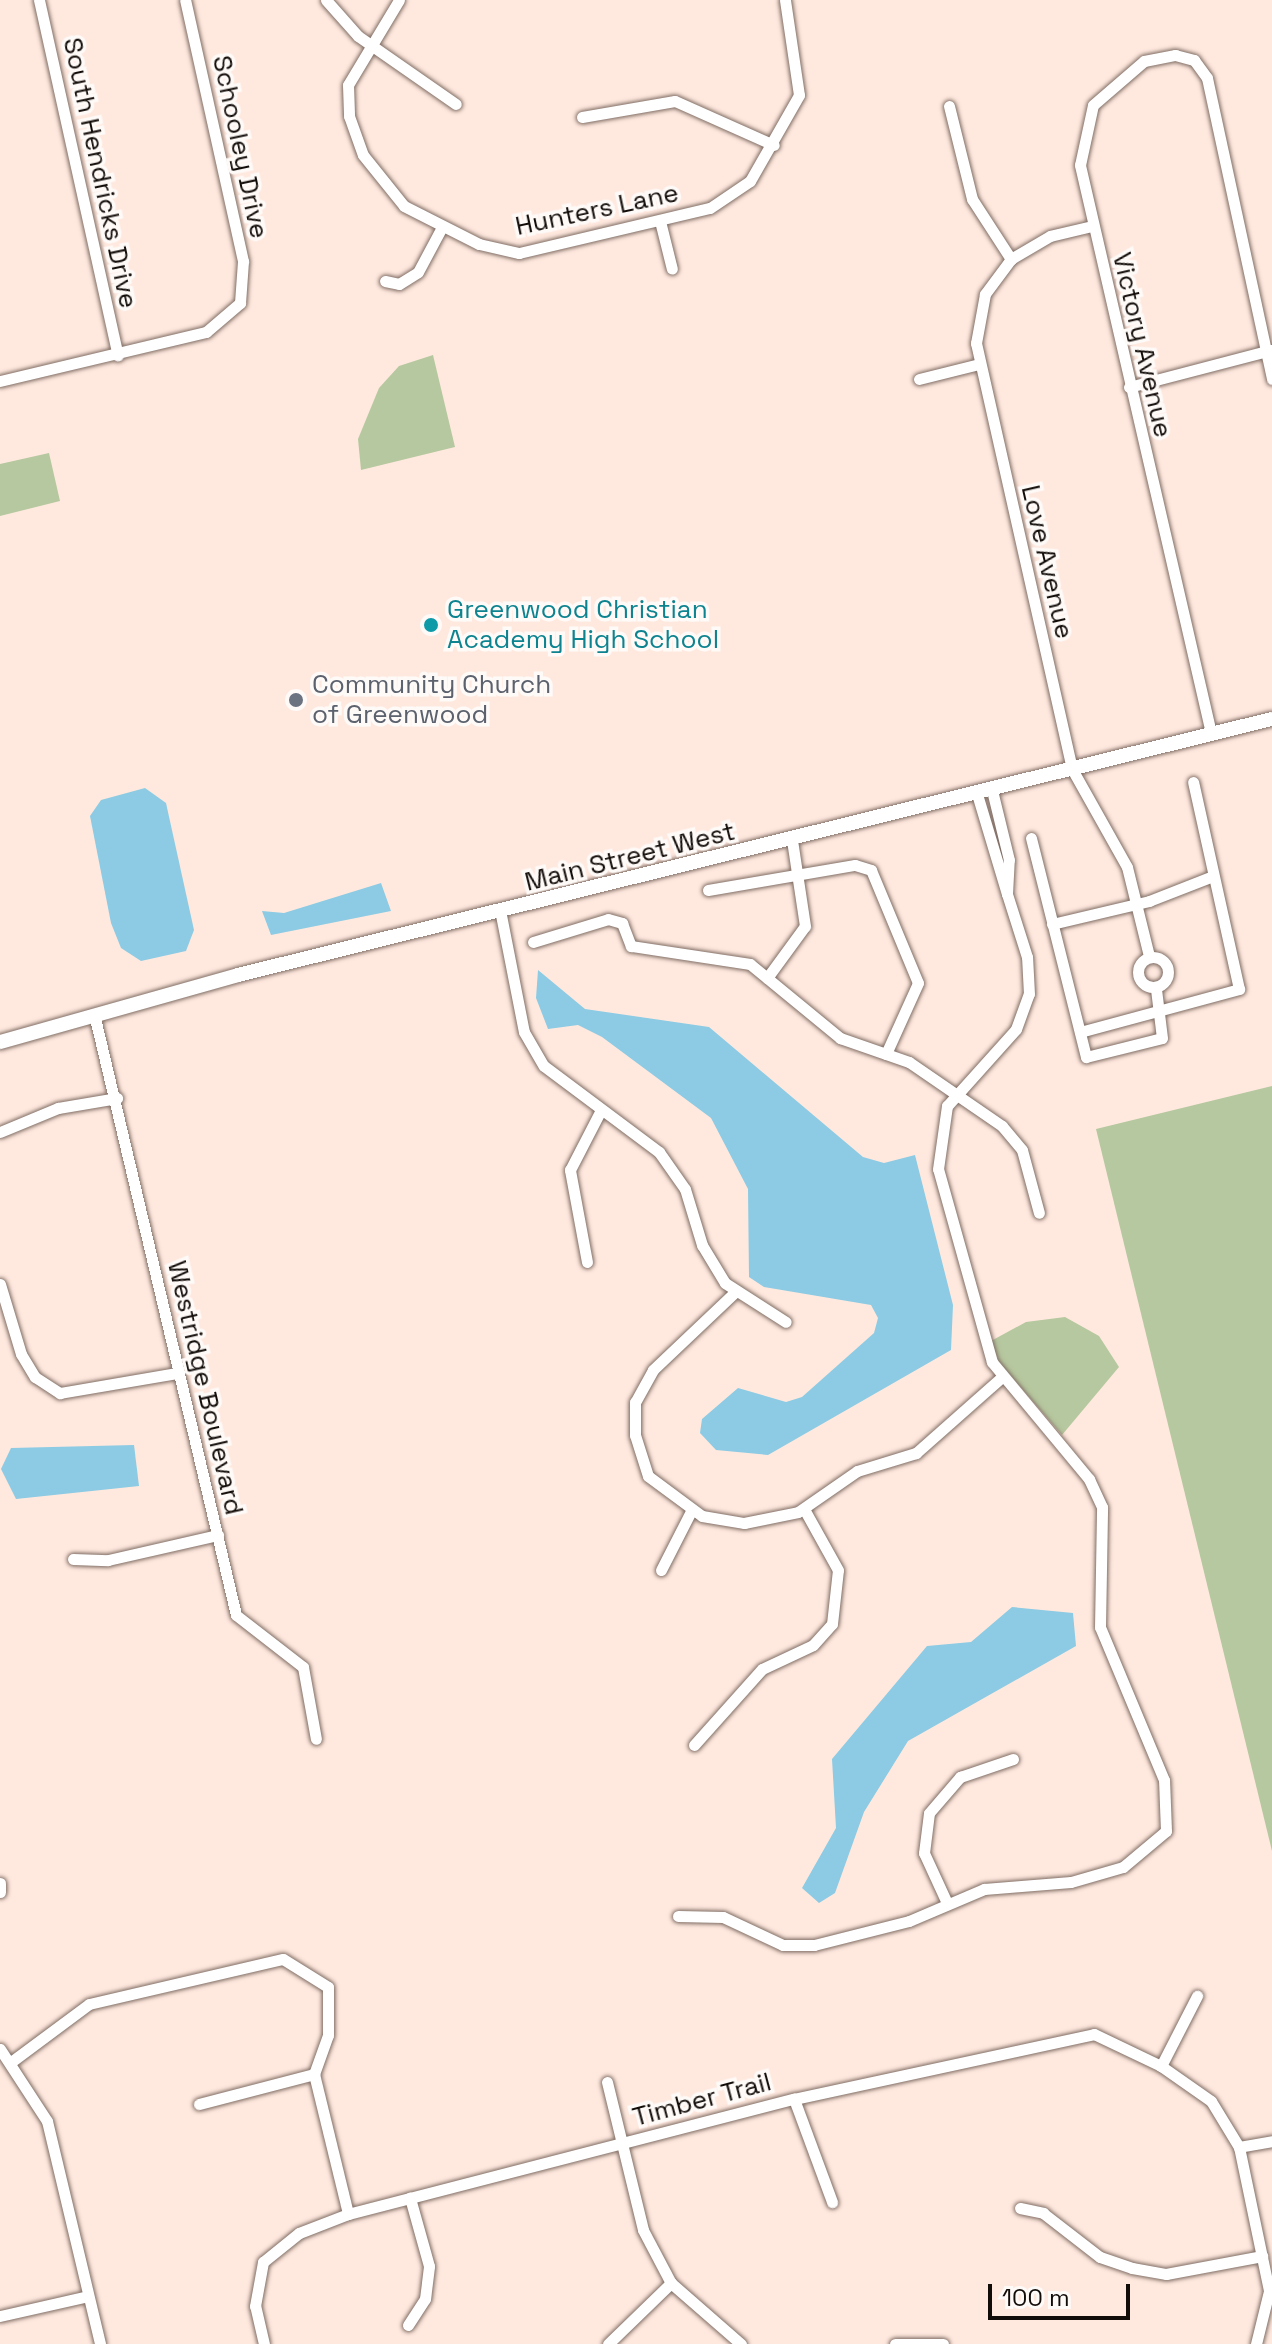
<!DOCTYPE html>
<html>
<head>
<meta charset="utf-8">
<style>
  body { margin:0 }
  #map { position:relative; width:1272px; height:2344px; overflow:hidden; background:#ffe9df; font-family:"Space Grotesk",sans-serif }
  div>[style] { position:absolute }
  .green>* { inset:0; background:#b6c89f }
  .water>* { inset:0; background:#8ccbe3 }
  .roads { filter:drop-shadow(0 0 2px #806d64) drop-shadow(0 0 2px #806d64) }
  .minor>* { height:11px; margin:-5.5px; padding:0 5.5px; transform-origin:5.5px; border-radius:5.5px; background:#fff }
  .minor>.ring { margin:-5.5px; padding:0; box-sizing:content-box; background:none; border:11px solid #fff; border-radius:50% }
  .major>* { height:14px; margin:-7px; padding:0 7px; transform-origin:7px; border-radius:7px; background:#fff }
  .dots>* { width:22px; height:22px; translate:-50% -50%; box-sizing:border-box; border:4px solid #fefaf8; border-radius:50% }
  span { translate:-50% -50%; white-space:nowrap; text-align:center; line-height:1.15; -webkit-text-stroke:7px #fefaf8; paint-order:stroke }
  .street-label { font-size:26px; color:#120c09 }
  .culture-label { font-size:26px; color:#0d838f }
  .left { translate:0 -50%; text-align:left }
  .worship-label { font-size:26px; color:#5b616d }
  .scale { position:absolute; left:988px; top:2284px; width:142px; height:36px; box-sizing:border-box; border:4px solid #120c09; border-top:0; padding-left:10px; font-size:24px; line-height:28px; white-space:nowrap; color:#120c09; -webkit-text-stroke:6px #fefaf8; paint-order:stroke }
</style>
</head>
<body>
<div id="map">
  <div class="green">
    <div style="clip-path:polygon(433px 355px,455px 447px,361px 470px,358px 439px,379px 388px,399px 366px)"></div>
    <div style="clip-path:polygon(49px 453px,60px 501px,0 516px,0 464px)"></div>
    <div style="clip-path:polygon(1272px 1086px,1272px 1851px,1096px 1129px)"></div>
    <div style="clip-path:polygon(1065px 1317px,1099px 1336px,1119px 1367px,1062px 1435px,999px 1362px,991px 1341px,1026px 1322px)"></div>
  </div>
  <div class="water">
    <div style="clip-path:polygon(145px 788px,166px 803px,194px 930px,186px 951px,141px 961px,121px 948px,111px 923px,90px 816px,101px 800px)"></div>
    <div style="clip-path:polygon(381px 883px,391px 911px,271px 935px,262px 911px,284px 913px)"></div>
    <div style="clip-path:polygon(538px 970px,585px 1009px,709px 1027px,863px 1157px,884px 1163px,915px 1155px,953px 1305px,951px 1350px,768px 1455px,716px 1450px,700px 1433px,702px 1419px,738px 1388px,786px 1402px,802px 1397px,874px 1333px,878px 1318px,871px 1305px,764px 1287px,749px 1277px,748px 1189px,711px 1118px,602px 1037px,578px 1025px,548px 1029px,536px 998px)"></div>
    <div style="clip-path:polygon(134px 1445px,139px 1486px,16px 1499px,1px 1469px,11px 1448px)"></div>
    <div style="clip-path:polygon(1012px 1607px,1073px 1613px,1076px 1646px,908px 1741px,864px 1812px,835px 1893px,819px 1903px,802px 1888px,836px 1828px,832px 1759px,927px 1646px,971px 1642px)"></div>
  </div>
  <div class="roads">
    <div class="minor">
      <div style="left:39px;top:0;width:364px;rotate:77.5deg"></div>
      <div style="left:326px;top:0;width:48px;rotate:48.4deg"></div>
      <div style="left:358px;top:36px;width:119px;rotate:34.8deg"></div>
      <div style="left:399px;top:0;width:99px;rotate:121deg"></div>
      <div style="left:348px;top:85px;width:31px;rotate:88deg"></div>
      <div style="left:349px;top:116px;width:41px;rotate:70.3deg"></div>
      <div style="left:363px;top:155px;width:65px;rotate:51.2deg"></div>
      <div style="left:404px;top:206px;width:84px;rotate:26.9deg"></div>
      <div style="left:479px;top:244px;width:41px;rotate:12.7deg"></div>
      <div style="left:519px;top:253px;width:196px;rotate:-13.3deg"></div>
      <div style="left:710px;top:208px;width:48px;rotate:-34deg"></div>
      <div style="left:750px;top:181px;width:99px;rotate:-60.3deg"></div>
      <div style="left:799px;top:95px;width:96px;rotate:-98.4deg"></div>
      <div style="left:949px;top:106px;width:96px;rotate:76.1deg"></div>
      <div style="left:972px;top:199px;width:72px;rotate:57deg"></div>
      <div style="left:582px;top:117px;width:94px;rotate:-9.8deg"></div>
      <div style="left:675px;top:101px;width:108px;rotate:24deg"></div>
      <div style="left:660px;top:221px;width:49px;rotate:76deg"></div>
      <div style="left:1092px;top:226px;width:43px;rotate:166.6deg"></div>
      <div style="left:1050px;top:236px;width:45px;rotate:149.5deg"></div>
      <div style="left:1011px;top:259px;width:44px;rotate:126.6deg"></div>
      <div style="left:985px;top:294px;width:50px;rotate:100.4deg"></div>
      <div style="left:976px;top:343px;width:437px;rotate:77.3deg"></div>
      <div style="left:1072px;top:769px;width:112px;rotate:60.7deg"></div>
      <div style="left:1127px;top:867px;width:92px;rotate:76.1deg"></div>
      <div style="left:385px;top:281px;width:14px;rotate:12deg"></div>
      <div style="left:399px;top:284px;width:22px;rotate:-32deg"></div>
      <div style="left:418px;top:272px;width:51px;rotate:-61.9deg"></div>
      <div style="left:919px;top:379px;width:62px;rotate:-14deg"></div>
      <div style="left:0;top:381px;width:212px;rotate:-13.4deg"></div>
      <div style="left:206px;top:332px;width:45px;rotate:-40.5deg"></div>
      <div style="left:240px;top:303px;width:42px;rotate:-85.9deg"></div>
      <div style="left:243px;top:261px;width:267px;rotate:-102.5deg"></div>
      <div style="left:1129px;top:387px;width:147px;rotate:-14.6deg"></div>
      <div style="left:1211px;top:733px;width:583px;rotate:-102.99deg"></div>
      <div style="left:1080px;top:165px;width:61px;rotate:-77.8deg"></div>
      <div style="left:1093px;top:105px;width:67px;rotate:-40.8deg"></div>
      <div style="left:1144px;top:61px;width:32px;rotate:-11deg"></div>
      <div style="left:1175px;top:55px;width:20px;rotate:15deg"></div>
      <div style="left:1194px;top:60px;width:22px;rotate:54deg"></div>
      <div style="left:1207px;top:78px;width:308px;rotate:77.8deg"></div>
      <div style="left:977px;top:794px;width:104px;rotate:73.3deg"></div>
      <div style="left:1007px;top:894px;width:34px;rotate:-87deg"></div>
      <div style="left:1009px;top:860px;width:72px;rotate:-103.7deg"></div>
      <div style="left:1031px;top:838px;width:226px;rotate:75.9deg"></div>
      <div style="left:1086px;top:1057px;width:78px;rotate:-14deg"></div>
      <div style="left:1162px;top:1038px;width:49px;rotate:-97deg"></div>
      <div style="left:708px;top:890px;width:149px;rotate:-9.7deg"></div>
      <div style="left:855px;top:865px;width:17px;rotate:17deg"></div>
      <div style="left:871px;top:870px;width:122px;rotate:67.4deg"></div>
      <div style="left:918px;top:983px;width:78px;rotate:114.3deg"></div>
      <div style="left:501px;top:915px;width:119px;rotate:78.9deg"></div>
      <div style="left:524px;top:1032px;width:39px;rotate:60deg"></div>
      <div style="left:544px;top:1066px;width:144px;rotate:36.8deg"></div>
      <div style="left:659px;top:1152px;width:45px;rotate:54.9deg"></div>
      <div style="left:685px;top:1189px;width:59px;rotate:73.1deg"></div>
      <div style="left:702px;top:1245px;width:44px;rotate:58.8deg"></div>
      <div style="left:725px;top:1283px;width:72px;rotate:32.6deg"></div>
      <div style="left:1052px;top:924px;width:100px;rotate:-13.3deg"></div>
      <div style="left:1149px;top:901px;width:69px;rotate:-21.3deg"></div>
      <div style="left:533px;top:942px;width:78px;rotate:-17deg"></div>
      <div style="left:608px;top:919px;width:15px;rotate:16deg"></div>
      <div style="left:622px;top:923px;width:25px;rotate:69deg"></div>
      <div style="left:631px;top:946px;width:120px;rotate:8.6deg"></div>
      <div style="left:750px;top:964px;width:117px;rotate:39.4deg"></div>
      <div style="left:840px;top:1038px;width:73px;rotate:19.2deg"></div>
      <div style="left:909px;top:1062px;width:113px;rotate:34.5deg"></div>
      <div style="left:1002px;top:1126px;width:31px;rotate:50deg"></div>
      <div style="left:1022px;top:1150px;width:65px;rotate:74.9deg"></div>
      <div class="ring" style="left:1138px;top:957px;width:19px;height:19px"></div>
      <div style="left:767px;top:978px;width:64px;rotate:-53.8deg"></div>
      <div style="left:805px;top:926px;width:87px;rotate:-98.6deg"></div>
      <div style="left:95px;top:1018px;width:613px;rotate:76.71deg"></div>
      <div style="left:236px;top:1615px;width:85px;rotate:37.8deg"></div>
      <div style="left:303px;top:1667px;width:73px;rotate:79.8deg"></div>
      <div style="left:1080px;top:1032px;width:165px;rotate:-15.1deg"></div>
      <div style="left:1239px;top:989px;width:212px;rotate:-102.5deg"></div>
      <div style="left:0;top:1132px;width:63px;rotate:-22.5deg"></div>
      <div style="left:58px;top:1108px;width:60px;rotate:-9.6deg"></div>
      <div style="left:587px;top:1262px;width:94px;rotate:-100.5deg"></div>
      <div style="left:570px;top:1170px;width:68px;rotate:-62.7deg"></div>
      <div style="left:0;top:1284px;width:73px;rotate:73.3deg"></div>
      <div style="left:21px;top:1354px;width:27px;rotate:59deg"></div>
      <div style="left:35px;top:1377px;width:30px;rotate:33deg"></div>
      <div style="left:60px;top:1393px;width:119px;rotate:-9.7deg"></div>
      <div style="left:734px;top:1293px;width:112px;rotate:136.5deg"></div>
      <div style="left:653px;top:1370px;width:37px;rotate:119deg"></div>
      <div style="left:635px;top:1402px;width:33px;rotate:90deg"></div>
      <div style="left:635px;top:1435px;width:43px;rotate:72.4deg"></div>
      <div style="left:648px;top:1476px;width:67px;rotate:36.5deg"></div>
      <div style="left:702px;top:1516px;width:43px;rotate:9.5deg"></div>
      <div style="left:744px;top:1523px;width:55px;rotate:-11.5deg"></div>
      <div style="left:798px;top:1512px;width:72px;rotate:-34.8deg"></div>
      <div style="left:857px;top:1471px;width:62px;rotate:-17deg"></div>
      <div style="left:916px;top:1453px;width:115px;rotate:-41.5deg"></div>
      <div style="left:73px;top:1559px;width:35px;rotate:2deg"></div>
      <div style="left:108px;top:1560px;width:113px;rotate:-12.8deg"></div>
      <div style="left:661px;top:1570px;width:66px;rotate:-63deg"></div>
      <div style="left:694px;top:1745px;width:102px;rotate:-48.2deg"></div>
      <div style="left:762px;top:1669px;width:56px;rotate:-25.2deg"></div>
      <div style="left:813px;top:1645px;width:28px;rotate:-48deg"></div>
      <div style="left:832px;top:1624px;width:54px;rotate:-83.7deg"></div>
      <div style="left:838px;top:1570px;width:70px;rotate:-119.1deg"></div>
      <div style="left:0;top:1883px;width:9px;rotate:90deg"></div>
      <div style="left:947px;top:1903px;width:55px;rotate:-114.7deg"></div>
      <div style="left:924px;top:1853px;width:40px;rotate:-82.9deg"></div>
      <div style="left:929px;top:1813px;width:48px;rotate:-49.3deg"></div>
      <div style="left:960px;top:1777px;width:56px;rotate:-18.8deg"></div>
      <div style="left:678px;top:1916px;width:45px;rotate:1.3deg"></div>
      <div style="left:723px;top:1917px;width:66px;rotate:25deg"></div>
      <div style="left:783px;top:1945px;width:31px"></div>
      <div style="left:814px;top:1945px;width:98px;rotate:-14.2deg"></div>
      <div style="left:909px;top:1921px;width:82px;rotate:-23.1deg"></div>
      <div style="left:984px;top:1889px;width:87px;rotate:-4.6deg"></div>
      <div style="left:1071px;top:1882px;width:54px;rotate:-16.1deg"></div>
      <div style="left:1123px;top:1867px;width:56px;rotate:-39.9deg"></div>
      <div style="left:1166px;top:1831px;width:51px;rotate:-92.2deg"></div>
      <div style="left:1164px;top:1780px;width:166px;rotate:-112.7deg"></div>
      <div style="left:1100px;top:1627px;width:120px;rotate:-89deg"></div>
      <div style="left:1102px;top:1507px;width:31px;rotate:-115deg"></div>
      <div style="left:1089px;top:1479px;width:152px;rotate:-129.7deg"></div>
      <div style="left:992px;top:1362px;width:200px;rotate:-105.6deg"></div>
      <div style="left:938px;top:1169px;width:64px;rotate:-81.9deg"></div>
      <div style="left:947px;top:1106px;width:103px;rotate:-48.1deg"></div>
      <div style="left:1016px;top:1029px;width:37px;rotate:-70deg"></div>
      <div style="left:1029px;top:994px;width:37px;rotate:-93deg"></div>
      <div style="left:1027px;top:957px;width:66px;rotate:-107.6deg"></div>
      <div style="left:0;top:2049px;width:86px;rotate:56.9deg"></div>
      <div style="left:47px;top:2121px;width:229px;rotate:76.6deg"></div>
      <div style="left:11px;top:2062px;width:97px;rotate:-36.6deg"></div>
      <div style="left:89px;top:2004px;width:199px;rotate:-13.1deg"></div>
      <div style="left:283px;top:1959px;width:53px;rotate:31.9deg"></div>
      <div style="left:328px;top:1987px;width:48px;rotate:90deg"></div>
      <div style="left:328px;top:2035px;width:41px;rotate:109.7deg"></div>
      <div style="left:314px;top:2074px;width:144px;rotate:76.3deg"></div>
      <div style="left:1161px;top:2066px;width:79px;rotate:-62.8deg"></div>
      <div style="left:607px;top:2082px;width:152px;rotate:76.3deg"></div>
      <div style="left:643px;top:2230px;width:60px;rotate:62.2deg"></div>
      <div style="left:671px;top:2283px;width:93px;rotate:41.1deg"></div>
      <div style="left:794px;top:2099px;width:110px;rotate:69.7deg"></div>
      <div style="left:199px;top:2104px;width:119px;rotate:-14.6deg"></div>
      <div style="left:1239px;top:2147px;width:34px;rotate:-10deg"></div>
      <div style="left:1020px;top:2208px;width:24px;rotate:12deg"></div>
      <div style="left:1043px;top:2213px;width:72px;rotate:37.7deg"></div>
      <div style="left:1100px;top:2257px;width:34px;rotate:19deg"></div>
      <div style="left:1132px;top:2268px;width:35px;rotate:10deg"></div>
      <div style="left:1166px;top:2274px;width:98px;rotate:-10.6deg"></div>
      <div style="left:0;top:2316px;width:90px;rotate:-12.8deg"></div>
      <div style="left:408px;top:2325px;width:31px;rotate:-57deg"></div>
      <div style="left:425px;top:2299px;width:33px;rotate:-83deg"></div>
      <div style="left:429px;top:2266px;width:71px;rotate:-105.6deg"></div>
      <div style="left:264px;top:2344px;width:39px;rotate:-103deg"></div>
      <div style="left:255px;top:2306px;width:45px;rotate:-79.7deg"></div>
      <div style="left:263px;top:2262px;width:46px;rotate:-38.9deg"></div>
      <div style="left:299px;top:2233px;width:53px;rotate:-21.2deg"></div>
      <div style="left:348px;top:2214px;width:461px;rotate:-14.5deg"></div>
      <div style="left:794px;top:2099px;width:307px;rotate:-12.2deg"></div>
      <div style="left:1094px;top:2034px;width:74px;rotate:25.5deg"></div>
      <div style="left:1161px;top:2066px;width:61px;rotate:35deg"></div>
      <div style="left:1211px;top:2101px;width:54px;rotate:58.7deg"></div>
      <div style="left:1239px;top:2147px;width:147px;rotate:78.2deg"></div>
      <div style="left:1269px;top:2291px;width:55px;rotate:103.8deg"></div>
      <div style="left:608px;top:2344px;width:88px;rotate:-44.1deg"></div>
      <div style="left:895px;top:2344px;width:48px"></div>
    </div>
    <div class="major">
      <div style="left:0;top:1042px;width:247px;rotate:-15.7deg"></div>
      <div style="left:238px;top:975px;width:1065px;rotate:-13.91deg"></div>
    </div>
  </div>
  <div class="dots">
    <div style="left:431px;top:625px;background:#0f9aa8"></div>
    <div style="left:296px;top:700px;background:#6b7280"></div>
  </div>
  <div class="street-label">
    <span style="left:240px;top:147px;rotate:78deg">Schooley Drive</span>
    <span style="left:100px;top:173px;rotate:78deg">South Hendricks Drive</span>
    <span style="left:597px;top:210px;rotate:-12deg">Hunters Lane</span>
    <span style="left:1142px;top:345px;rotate:77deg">Victory Avenue</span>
    <span style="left:1047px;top:562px;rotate:77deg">Love Avenue</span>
    <span style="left:630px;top:857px;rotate:-14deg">Main Street West</span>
    <span style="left:205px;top:1388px;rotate:77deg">Westridge Boulevard</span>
    <span style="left:702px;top:2100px;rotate:-15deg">Timber Trail</span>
  </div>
  <div class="culture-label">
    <span class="left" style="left:447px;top:625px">Greenwood Christian<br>Academy High School</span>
  </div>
  <div class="worship-label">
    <span class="left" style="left:312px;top:700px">Community Church<br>of Greenwood</span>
  </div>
  <div class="scale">100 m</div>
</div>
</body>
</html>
